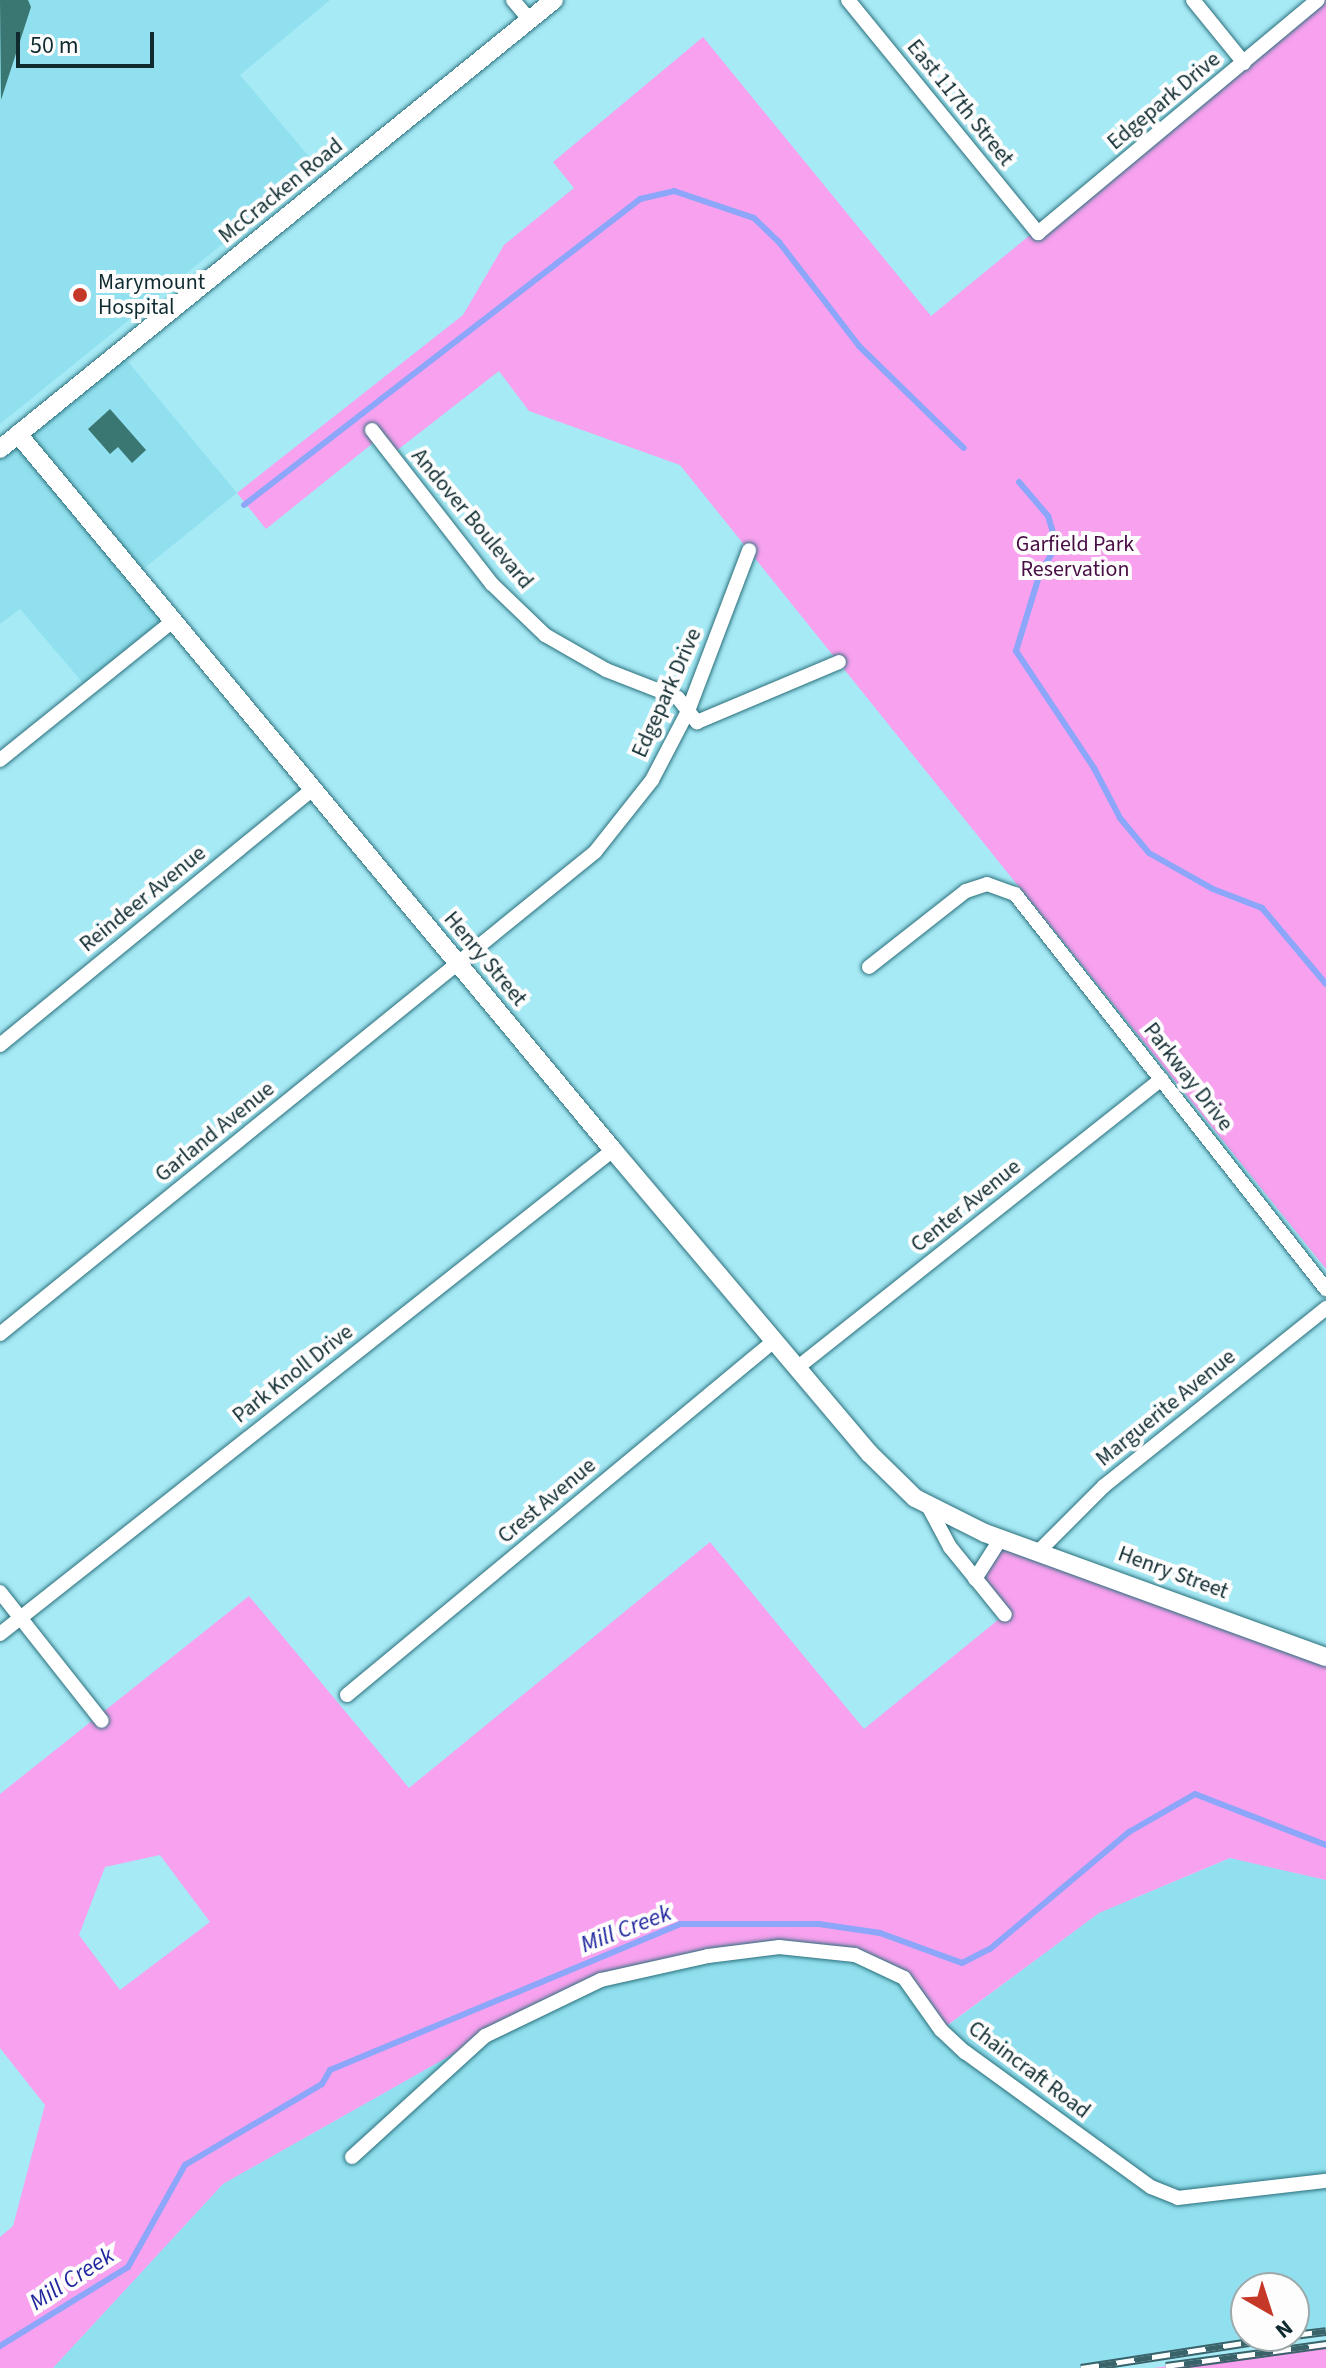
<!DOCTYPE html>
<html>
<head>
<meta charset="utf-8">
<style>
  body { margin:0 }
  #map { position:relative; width:1326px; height:2368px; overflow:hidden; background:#a6eaf6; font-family:"Source Sans 3",sans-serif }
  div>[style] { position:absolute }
  .built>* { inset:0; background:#91e0ef }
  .green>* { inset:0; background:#f8a1ef }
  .stream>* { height:6px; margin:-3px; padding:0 3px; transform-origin:3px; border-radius:3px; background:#8ca6f9 }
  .building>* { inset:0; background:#3a7672 }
  .roads { filter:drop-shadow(0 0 2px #2b6f7b) drop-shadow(0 0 2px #2b6f7b) }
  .minor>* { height:14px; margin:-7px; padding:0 7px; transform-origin:7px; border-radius:7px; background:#fff }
  .tertiary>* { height:18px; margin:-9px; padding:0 9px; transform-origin:9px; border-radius:9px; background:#fff }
  .rail>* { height:9px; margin-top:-4.5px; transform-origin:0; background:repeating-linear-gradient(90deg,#fdfdfd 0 18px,#3a6269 0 36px); box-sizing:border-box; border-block:2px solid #3a6269 }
  .dots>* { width:22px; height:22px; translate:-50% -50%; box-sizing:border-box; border:4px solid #fdfdfd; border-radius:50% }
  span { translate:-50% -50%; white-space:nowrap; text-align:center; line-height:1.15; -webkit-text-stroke:8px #fdfdfd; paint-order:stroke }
  .street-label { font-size:22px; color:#0f2b30 }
  .poi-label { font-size:22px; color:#0f2b30 }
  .left { translate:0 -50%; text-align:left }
  .park-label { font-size:22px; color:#480d44 }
  .water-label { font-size:24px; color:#20269d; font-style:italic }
  .north { position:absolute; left:1230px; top:2272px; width:80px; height:80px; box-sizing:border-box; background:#fdfdfd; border:2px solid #9ea9ab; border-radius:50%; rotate:141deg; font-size:22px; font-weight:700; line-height:32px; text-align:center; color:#0f2b30 }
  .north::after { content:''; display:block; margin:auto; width:28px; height:36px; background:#c53827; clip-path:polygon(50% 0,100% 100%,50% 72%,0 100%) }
  .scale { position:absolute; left:16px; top:32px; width:138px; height:36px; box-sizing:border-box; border:4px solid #0f2b30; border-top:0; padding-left:10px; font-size:24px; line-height:28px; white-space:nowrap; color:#0f2b30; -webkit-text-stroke:6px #fdfdfd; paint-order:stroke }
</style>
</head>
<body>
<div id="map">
  <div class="built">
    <div style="clip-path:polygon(0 0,330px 0,240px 75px,318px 167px,0 424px)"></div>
    <div style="clip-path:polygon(120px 352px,237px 493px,136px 575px,174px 620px,88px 689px,20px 609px,0 624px,0 449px)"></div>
    <div style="clip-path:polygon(1231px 1858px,1326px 1880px,1326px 2331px,1294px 2335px,1294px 2288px,1246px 2288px,1246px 2336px,1287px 2336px,1081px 2368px,53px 2368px,223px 2184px,485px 2036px,601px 1980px,779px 1947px,855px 1955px,904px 1978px,942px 2030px,1099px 1913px)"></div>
  </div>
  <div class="green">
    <div style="clip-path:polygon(1318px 0,1326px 0,1326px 1269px,680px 465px,529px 411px,499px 371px,391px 455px,378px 439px,266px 529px,237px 493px,463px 315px,504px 245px,574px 188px,553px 162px,703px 37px,931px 316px)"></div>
    <div style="clip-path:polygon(evenodd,1001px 1538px,1326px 1657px,1326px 1880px,1230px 1858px,1099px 1913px,941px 2030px,917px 1992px,855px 1955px,779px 1947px,601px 1980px,485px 2036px,223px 2184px,53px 2368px,0 2368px,0 2237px,13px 2226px,45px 2105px,0 2048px,0 1794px,249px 1596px,409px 1788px,710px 1542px,864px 1729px,1004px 1615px,975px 1579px,1001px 1538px,160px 1855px,210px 1922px,120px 1990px,79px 1935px,105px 1867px,160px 1855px)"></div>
    <div style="clip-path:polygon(1326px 2344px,1326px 2368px,1154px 2368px,1289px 2349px)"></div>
  </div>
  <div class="stream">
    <div style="left:1019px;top:482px;width:45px;rotate:49.5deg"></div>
    <div style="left:1048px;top:516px;width:30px;rotate:73deg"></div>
    <div style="left:1057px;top:545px;width:33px;rotate:121deg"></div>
    <div style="left:1040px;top:573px;width:82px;rotate:107.1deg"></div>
    <div style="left:1016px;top:651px;width:141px;rotate:56.3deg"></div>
    <div style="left:1094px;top:768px;width:56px;rotate:62.5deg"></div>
    <div style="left:1120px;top:818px;width:45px;rotate:50.4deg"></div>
    <div style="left:1149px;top:853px;width:73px;rotate:29.4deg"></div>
    <div style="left:1213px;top:889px;width:53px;rotate:21.2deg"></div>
    <div style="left:1262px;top:908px;width:99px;rotate:49.9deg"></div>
    <div style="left:244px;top:505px;width:500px;rotate:-37.69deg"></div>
    <div style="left:640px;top:199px;width:35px;rotate:-13deg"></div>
    <div style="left:674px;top:191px;width:84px;rotate:18.6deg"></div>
    <div style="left:754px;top:218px;width:35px;rotate:44deg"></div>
    <div style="left:779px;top:242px;width:131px;rotate:52.4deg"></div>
    <div style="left:859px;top:346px;width:146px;rotate:44.2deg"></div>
    <div style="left:0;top:2346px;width:150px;rotate:-31.7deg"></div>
    <div style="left:128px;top:2267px;width:117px;rotate:-60.8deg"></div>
    <div style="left:185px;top:2165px;width:159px;rotate:-30.6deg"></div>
    <div style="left:322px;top:2084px;width:16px;rotate:-60deg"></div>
    <div style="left:330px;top:2070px;width:379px;rotate:-22.6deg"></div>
    <div style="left:680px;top:1924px;width:139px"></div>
    <div style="left:819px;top:1924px;width:62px;rotate:8.4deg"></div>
    <div style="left:880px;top:1933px;width:87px;rotate:20.1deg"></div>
    <div style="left:962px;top:1963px;width:31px;rotate:-27deg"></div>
    <div style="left:990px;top:1949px;width:182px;rotate:-40.1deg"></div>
    <div style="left:1129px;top:1832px;width:76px;rotate:-29.9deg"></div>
    <div style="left:1195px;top:1794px;width:141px;rotate:21.3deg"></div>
  </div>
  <div class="building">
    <div style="clip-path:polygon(0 0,28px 0,31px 7px,1px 100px)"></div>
    <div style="clip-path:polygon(110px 409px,146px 450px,132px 463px,118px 447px,110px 454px,88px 429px)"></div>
  </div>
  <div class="roads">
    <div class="minor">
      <div style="left:513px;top:0;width:26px;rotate:50deg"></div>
      <div style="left:848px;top:0;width:301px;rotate:50.8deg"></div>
      <div style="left:1038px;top:233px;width:364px;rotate:-39.8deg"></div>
      <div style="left:1193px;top:0;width:81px;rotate:51deg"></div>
      <div style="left:372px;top:430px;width:195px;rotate:52.1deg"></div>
      <div style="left:492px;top:584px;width:74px;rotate:43.9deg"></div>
      <div style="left:545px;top:635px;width:70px;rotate:29.8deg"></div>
      <div style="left:606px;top:670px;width:77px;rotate:21.3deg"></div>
      <div style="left:678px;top:698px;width:31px;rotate:52deg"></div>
      <div style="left:697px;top:722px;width:154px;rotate:-22.9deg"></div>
      <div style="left:0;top:760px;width:223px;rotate:-38.8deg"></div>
      <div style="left:869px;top:967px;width:123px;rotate:-38.1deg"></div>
      <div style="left:966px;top:891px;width:22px;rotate:-18deg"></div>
      <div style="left:987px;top:884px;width:30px;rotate:20deg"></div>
      <div style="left:1015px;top:894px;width:503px;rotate:51.79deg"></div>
      <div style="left:0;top:1045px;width:406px;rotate:-39.3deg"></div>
      <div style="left:0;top:1334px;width:766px;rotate:-39.01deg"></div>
      <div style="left:595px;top:852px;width:92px;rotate:-51.6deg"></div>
      <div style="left:652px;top:780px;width:78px;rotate:-62.4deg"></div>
      <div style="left:688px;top:711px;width:172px;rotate:-69.2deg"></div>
      <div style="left:797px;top:1368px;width:465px;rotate:-38.4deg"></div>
      <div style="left:927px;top:1504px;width:49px;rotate:61.9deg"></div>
      <div style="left:950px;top:1547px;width:87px;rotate:51deg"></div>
      <div style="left:1040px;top:1550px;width:91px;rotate:-45deg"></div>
      <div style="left:1104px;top:1486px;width:285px;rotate:-38.7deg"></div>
      <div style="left:975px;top:1579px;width:49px;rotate:-57.6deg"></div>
      <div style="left:0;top:1592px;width:164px;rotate:51.7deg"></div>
      <div style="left:0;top:1634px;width:781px;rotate:-38.29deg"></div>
      <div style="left:347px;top:1695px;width:556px;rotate:-39.67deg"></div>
      <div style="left:352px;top:2157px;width:180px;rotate:-42.3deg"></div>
      <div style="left:485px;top:2036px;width:129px;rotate:-25.8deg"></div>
      <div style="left:601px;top:1980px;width:110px;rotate:-12.6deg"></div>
      <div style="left:708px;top:1956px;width:72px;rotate:-7.2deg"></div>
      <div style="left:779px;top:1947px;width:76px;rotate:6deg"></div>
      <div style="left:855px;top:1955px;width:54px;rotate:25.1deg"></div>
      <div style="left:904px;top:1978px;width:64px;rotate:54.6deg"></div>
      <div style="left:941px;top:2030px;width:33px;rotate:43deg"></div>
      <div style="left:965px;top:2052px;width:230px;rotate:36deg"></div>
      <div style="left:1151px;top:2187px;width:29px;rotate:22deg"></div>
      <div style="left:1178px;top:2198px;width:149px;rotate:-6.6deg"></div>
    </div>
    <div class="tertiary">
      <div style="left:18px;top:434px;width:931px;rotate:50.27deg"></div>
      <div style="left:613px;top:1150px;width:397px;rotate:49.8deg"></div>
      <div style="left:869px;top:1453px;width:64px;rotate:44.4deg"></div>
      <div style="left:915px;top:1498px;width:78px;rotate:26.6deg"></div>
      <div style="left:985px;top:1533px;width:363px;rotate:20deg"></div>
      <div style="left:0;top:449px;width:713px;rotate:-39.02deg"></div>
    </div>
  </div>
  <div class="rail">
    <div style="left:1294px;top:2335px;width:32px;rotate:-7deg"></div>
    <div style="left:1166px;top:2366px;width:162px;rotate:-7.8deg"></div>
    <div style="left:1081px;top:2368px;width:208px;rotate:-8.8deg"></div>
  </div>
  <div class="dots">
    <div style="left:80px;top:295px;background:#c53827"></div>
  </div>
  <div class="street-label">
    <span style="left:1164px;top:101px;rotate:-40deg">Edgepark Drive</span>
    <span style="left:960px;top:103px;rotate:51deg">East 117th Street</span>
    <span style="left:281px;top:191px;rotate:-39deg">McCracken Road</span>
    <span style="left:472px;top:519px;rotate:50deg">Andover Boulevard</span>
    <span style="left:667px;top:693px;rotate:-66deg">Edgepark Drive</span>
    <span style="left:143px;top:899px;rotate:-39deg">Reindeer Avenue</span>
    <span style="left:485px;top:959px;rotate:50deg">Henry Street</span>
    <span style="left:1188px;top:1077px;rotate:52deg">Parkway Drive</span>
    <span style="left:215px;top:1132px;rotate:-39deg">Garland Avenue</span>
    <span style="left:966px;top:1206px;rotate:-39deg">Center Avenue</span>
    <span style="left:293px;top:1374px;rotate:-38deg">Park Knoll Drive</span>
    <span style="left:1166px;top:1408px;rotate:-39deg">Marguerite Avenue</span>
    <span style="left:547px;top:1501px;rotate:-40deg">Crest Avenue</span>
    <span style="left:1173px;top:1573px;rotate:20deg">Henry Street</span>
    <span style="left:1029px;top:2070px;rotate:37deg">Chaincraft Road</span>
  </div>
  <div class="poi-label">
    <span class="left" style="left:98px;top:295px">Marymount<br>Hospital</span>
  </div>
  <div class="park-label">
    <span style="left:1075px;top:557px">Garfield Park<br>Reservation</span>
  </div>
  <div class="water-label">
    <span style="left:626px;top:1929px;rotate:-21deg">Mill Creek</span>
    <span style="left:72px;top:2279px;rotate:-33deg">Mill Creek</span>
  </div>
  <div class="north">N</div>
  <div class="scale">50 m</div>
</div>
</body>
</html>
